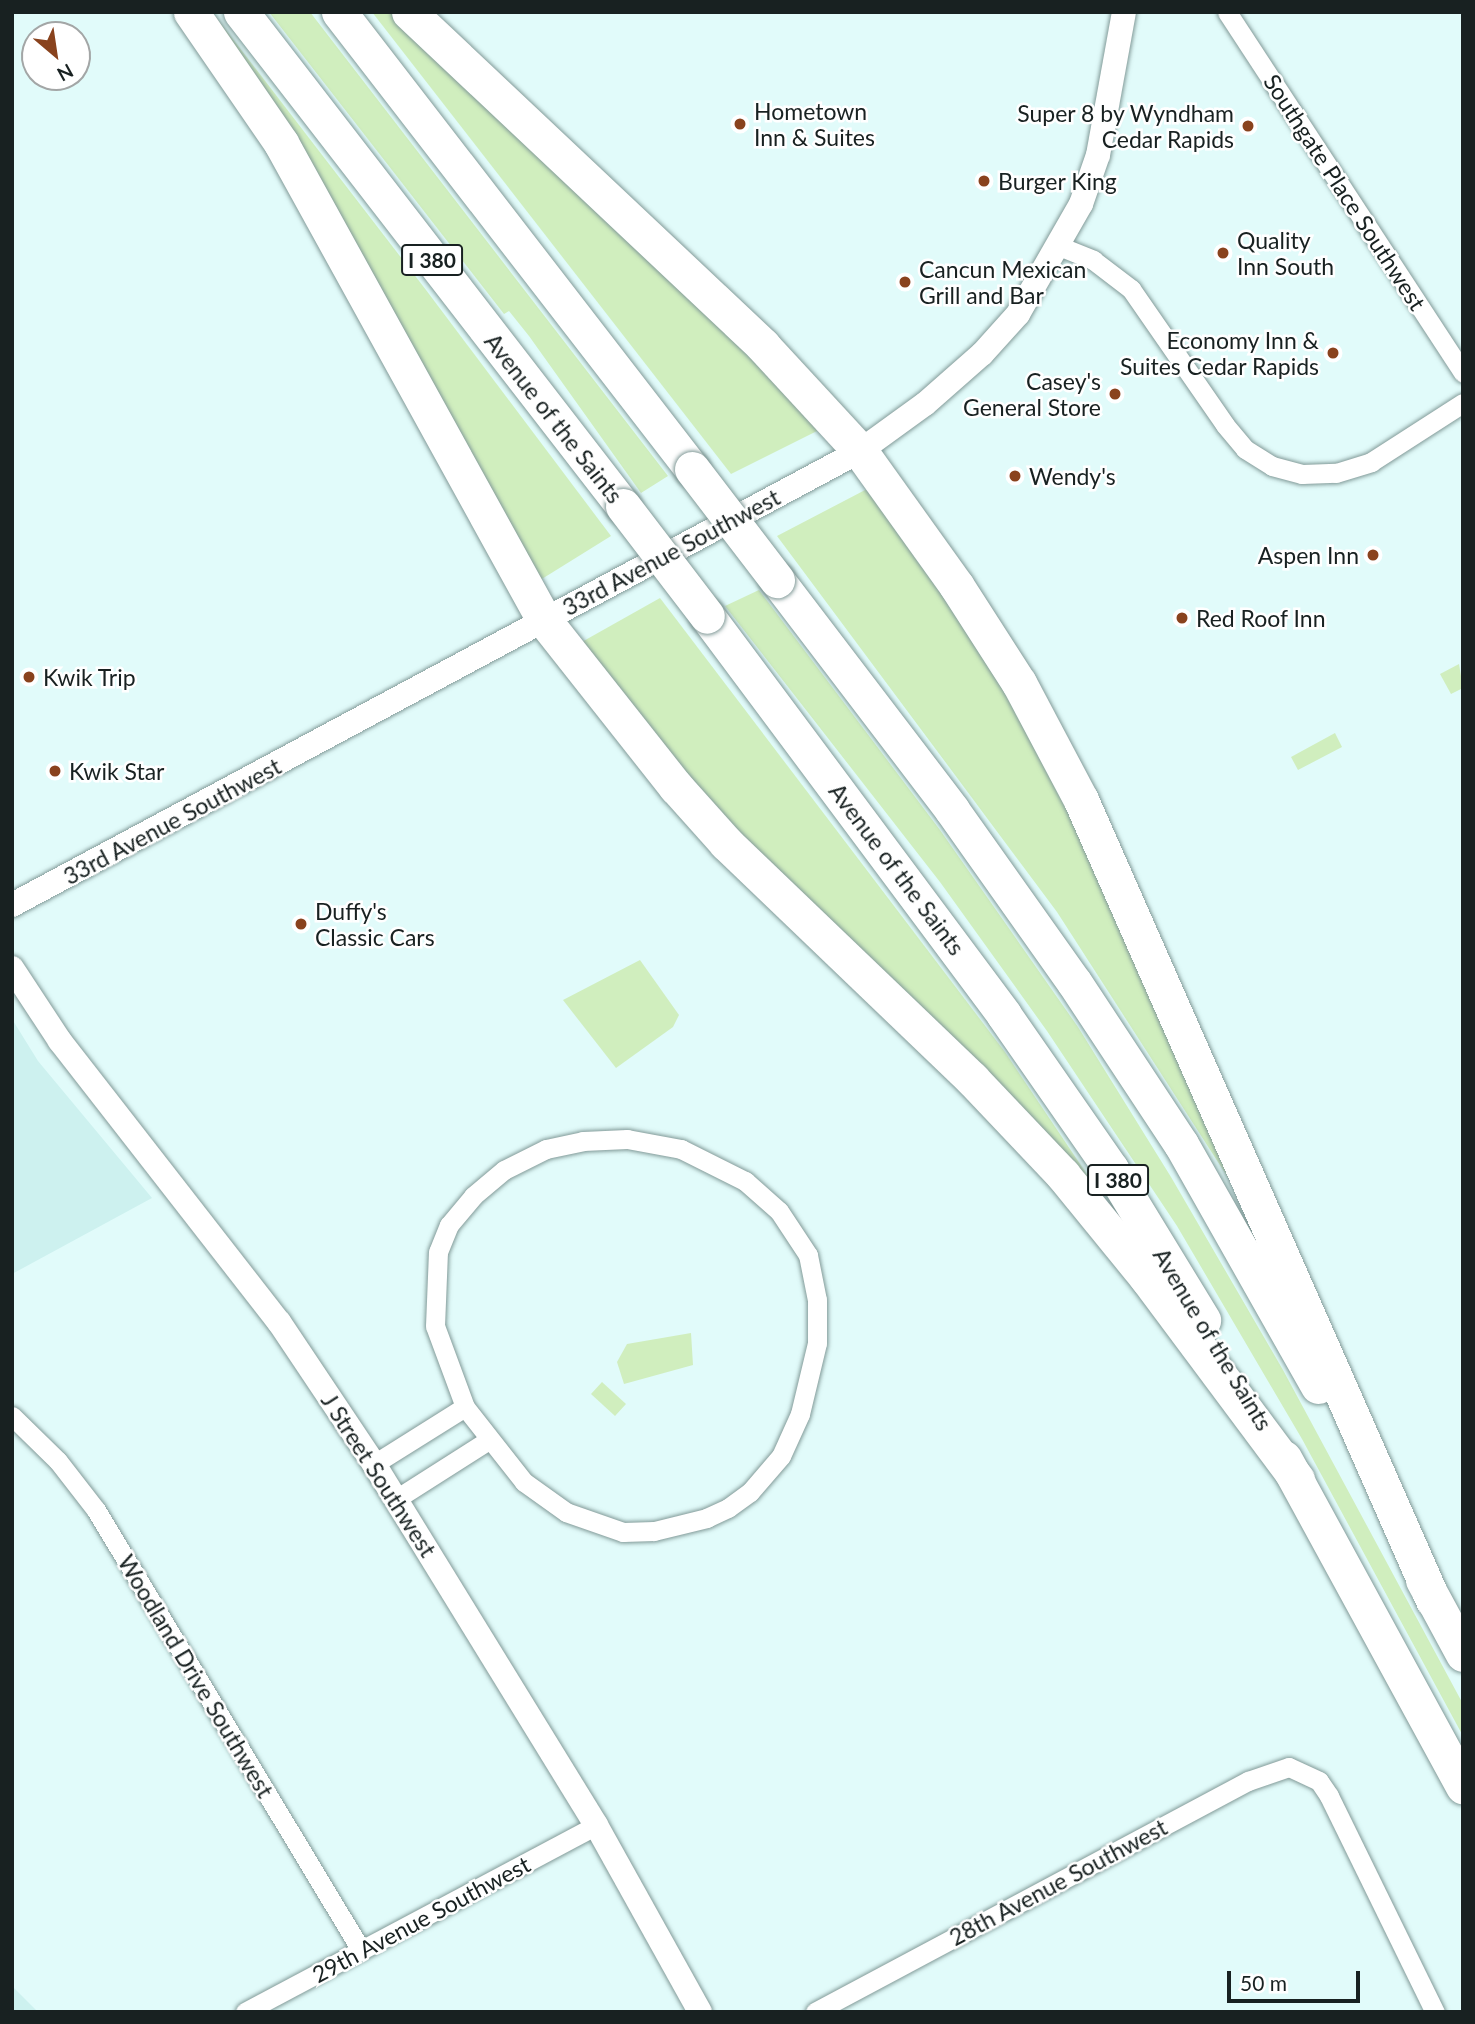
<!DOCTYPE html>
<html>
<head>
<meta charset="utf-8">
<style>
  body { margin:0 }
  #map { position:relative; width:1475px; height:2024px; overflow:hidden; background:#e1fbfa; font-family:Lato,sans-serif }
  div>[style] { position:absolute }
  .built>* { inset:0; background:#cdf1ef }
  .green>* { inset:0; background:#d0eebe }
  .roads { filter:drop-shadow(0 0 2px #829a98) drop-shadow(0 0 2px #829a98) }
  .minor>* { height:19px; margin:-9.5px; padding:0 9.5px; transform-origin:9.5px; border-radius:9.5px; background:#fff }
  .tertiary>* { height:24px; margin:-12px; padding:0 12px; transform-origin:12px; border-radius:12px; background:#fff }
  .motorway>* { height:35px; margin:-17.5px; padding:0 17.5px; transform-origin:17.5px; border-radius:17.5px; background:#fff }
  .bridges { filter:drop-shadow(0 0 2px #829a98) drop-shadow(0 0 2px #829a98) }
  .motorway-bridge>* { height:35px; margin:-17.5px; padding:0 17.5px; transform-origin:17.5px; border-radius:17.5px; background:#fff }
  .dots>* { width:19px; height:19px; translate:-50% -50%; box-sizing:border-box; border:4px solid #fff; border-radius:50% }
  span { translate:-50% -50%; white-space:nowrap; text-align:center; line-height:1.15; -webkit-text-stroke:5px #fff; paint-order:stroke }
  .shield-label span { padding:2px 5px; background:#fff; border:2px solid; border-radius:5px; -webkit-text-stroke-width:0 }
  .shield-label { font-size:21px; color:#182121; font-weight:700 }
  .poi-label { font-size:23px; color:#182121 }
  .left { translate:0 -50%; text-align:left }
  .right { translate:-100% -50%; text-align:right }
  .street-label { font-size:23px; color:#182121 }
  .frame { position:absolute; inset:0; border:14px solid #182121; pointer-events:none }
  .north { position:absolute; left:21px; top:21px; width:70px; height:70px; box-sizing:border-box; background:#fff; border:2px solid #a3a6a6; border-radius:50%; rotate:151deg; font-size:19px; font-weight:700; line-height:28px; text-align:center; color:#182121 }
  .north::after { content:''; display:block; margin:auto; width:24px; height:32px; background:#89421d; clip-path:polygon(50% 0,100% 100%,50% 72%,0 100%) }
  .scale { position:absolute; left:1227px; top:1971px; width:133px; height:32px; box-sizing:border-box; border:4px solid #182121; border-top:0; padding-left:9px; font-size:21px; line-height:24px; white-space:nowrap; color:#182121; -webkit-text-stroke:5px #fff; paint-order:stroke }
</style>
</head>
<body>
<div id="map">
  <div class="built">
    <div style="clip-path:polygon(12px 1019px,38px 1061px,152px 1198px,12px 1274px)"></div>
    <div style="clip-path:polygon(12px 1986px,38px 2012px,12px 2012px)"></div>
  </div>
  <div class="green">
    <div style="clip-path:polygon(212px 12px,426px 290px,611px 536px,537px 582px)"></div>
    <div style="clip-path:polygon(269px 12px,310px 12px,668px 476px,641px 493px,529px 336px,509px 311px,504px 314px)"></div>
    <div style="clip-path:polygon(372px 12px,391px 12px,677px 277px,823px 428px,731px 474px)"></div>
    <div style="clip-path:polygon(867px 489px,1016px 700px,1078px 818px,1236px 1190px,1057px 912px,777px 536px)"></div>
    <div style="clip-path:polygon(759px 590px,940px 830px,1078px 1027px,1171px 1177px,1283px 1370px,1463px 1704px,1463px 1736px,1302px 1439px,1177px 1226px,1047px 1031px,940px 882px,725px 606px)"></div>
    <div style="clip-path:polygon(660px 598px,1005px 1052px,1131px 1240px,723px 821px,580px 643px)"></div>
    <div style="clip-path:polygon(1459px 664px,1463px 688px,1451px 694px,1440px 674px)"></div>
    <div style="clip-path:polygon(1335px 733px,1342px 747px,1298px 770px,1291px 757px)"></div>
    <div style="clip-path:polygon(640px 960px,679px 1015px,673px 1027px,616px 1068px,563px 1000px)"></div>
    <div style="clip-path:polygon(691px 1333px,693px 1365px,624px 1384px,617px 1362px,627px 1344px)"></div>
    <div style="clip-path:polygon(602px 1382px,626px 1404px,615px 1416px,591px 1394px)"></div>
  </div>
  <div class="roads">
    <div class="minor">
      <div style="left:1227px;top:12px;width:431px;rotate:56.8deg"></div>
      <div style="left:1059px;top:246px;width:37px;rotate:22deg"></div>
      <div style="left:1093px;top:260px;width:48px;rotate:37.3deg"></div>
      <div style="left:1131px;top:289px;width:165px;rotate:55.3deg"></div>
      <div style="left:1225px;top:425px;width:31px;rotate:50deg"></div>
      <div style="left:1245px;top:449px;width:32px;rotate:32deg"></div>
      <div style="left:1272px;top:466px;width:31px;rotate:15deg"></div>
      <div style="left:1302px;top:474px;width:34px;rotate:-2deg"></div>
      <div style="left:1336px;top:473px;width:37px;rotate:-17deg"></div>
      <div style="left:1371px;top:462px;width:109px;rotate:-32.7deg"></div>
      <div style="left:627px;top:1139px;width:55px;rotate:10.5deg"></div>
      <div style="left:681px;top:1149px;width:72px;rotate:26.6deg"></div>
      <div style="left:745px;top:1181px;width:45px;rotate:41.4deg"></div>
      <div style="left:779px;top:1211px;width:53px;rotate:56.6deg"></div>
      <div style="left:808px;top:1255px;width:46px;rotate:78.7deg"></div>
      <div style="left:817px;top:1300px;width:43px;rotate:90deg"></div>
      <div style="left:817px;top:1343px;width:73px;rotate:103.5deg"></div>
      <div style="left:800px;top:1414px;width:46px;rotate:114.3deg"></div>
      <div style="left:781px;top:1456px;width:48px;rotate:130.7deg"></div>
      <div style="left:750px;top:1492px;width:27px;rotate:144deg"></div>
      <div style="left:728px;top:1508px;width:23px;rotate:155deg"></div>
      <div style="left:707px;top:1518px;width:55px;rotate:166.2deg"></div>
      <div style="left:654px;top:1531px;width:31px;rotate:178deg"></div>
      <div style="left:623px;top:1532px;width:60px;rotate:-160.7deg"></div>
      <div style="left:566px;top:1512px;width:52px;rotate:-144.5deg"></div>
      <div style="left:524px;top:1482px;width:95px;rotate:-128.2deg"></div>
      <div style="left:465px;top:1407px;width:86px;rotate:-110.3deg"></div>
      <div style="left:435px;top:1326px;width:74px;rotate:-87.7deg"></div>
      <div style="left:438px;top:1252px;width:29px;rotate:-68deg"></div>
      <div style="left:449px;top:1225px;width:38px;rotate:-50deg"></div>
      <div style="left:473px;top:1196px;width:40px;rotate:-40deg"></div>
      <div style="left:504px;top:1170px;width:47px;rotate:-26.6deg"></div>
      <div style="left:546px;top:1149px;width:38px;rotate:-12deg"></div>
      <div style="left:583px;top:1141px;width:44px;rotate:-2.6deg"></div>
      <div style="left:12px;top:1416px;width:64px;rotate:44.4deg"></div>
      <div style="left:58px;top:1461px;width:62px;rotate:52.2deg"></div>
      <div style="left:96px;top:1510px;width:514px;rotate:58.94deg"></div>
      <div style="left:374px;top:1464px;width:107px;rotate:-32.1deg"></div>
      <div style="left:396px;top:1499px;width:108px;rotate:-32.5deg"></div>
      <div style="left:245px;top:2012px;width:398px;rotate:-28deg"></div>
      <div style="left:815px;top:2012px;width:491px;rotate:-28.1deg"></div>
      <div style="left:1248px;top:1781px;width:43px;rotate:-18.9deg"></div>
      <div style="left:1289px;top:1767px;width:33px;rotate:25deg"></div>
      <div style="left:1319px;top:1781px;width:18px;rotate:56deg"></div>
      <div style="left:1329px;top:1796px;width:241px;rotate:63.9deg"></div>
    </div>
    <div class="tertiary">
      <div style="left:12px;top:905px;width:962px;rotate:-28.16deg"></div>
      <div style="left:860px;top:451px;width:80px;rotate:-35.9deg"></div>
      <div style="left:925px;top:404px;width:76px;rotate:-41.3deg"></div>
      <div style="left:982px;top:354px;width:54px;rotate:-48deg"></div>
      <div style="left:1018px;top:314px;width:127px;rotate:-60.2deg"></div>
      <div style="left:1081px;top:204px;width:52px;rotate:-70.9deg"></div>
      <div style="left:1098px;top:155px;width:145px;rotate:-79.7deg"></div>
      <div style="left:12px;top:968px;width:87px;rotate:56.7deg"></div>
      <div style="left:60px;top:1041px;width:356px;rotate:52.1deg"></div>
      <div style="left:279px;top:1322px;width:171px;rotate:56.2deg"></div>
      <div style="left:374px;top:1464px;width:424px;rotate:58.4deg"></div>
      <div style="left:596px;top:1825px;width:214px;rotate:60.9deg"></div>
    </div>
    <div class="motorway">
      <div style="left:191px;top:12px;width:159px;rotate:55.5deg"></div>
      <div style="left:281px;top:143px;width:545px;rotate:61.13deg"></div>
      <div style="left:544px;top:620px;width:213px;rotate:51.7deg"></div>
      <div style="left:676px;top:787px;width:75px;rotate:48.2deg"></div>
      <div style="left:726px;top:843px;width:341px;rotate:43.8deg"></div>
      <div style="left:972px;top:1079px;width:132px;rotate:46.5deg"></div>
      <div style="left:1063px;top:1175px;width:133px;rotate:50.8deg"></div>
      <div style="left:1147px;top:1278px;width:251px;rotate:53.3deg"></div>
      <div style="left:241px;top:12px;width:624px;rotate:52.29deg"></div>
      <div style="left:339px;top:12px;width:577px;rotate:52.32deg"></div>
      <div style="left:409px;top:12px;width:487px;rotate:43.3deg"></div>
      <div style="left:763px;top:346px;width:143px;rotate:47.3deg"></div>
      <div style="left:860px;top:451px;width:165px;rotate:54.4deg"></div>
      <div style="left:956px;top:585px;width:117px;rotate:57.3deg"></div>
      <div style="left:1019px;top:683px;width:132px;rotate:62.1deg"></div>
      <div style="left:1081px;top:800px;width:874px;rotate:66.25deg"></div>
      <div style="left:777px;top:580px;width:289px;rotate:52.7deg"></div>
      <div style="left:952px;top:810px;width:211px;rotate:54.7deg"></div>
      <div style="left:1074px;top:982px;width:194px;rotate:56.6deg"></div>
      <div style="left:1181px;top:1144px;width:278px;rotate:60.5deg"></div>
      <div style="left:707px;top:616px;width:497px;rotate:53.3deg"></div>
      <div style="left:1004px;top:1015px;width:188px;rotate:55.2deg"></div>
      <div style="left:1111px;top:1169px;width:177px;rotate:58.6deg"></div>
      <div style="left:1284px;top:1458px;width:374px;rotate:61.4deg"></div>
      <div style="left:1423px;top:1580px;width:84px;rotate:61.6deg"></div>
    </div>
  </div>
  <div class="bridges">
    <div class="motorway-bridge">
      <div style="left:692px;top:469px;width:140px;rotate:52.6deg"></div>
      <div style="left:623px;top:506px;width:138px;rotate:52.6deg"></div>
    </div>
  </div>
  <div class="dots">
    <div style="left:740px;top:124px;background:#89421d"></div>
    <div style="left:1248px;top:126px;background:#89421d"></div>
    <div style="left:984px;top:181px;background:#89421d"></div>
    <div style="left:1223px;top:253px;background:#89421d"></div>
    <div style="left:905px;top:282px;background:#89421d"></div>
    <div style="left:1333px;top:353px;background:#89421d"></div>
    <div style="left:1115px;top:394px;background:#89421d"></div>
    <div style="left:1015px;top:476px;background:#89421d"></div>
    <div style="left:1373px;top:555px;background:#89421d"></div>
    <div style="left:1182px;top:618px;background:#89421d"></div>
    <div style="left:29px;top:677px;background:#89421d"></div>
    <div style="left:55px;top:771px;background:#89421d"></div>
    <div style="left:301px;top:924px;background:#89421d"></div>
  </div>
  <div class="shield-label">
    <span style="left:432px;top:260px">I 380</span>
    <span style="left:1118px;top:1180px">I 380</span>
  </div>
  <div class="poi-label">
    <span class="left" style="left:754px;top:124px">Hometown<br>Inn &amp; Suites</span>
    <span class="right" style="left:1234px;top:126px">Super 8 by Wyndham<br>Cedar Rapids</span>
    <span class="left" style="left:998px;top:181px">Burger King</span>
    <span class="left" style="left:1237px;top:253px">Quality<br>Inn South</span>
    <span class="left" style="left:919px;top:282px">Cancun Mexican<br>Grill and Bar</span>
    <span class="right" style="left:1319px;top:353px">Economy Inn &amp;<br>Suites Cedar Rapids</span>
    <span class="right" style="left:1101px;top:394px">Casey's<br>General Store</span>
    <span class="left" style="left:1029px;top:476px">Wendy's</span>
    <span class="right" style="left:1359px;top:555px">Aspen Inn</span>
    <span class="left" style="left:1196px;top:618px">Red Roof Inn</span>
    <span class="left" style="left:43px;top:677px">Kwik Trip</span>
    <span class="left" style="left:69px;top:771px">Kwik Star</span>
    <span class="left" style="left:315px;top:924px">Duffy's<br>Classic Cars</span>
  </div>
  <div class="street-label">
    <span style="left:1345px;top:192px;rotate:57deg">Southgate Place Southwest</span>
    <span style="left:554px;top:418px;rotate:52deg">Avenue of the Saints</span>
    <span style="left:671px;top:552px;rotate:-28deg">33rd Avenue Southwest</span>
    <span style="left:172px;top:821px;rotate:-28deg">33rd Avenue Southwest</span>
    <span style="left:897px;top:869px;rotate:53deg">Avenue of the Saints</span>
    <span style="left:1213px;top:1339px;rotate:59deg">Avenue of the Saints</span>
    <span style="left:379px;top:1475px;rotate:57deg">J Street Southwest</span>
    <span style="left:196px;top:1676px;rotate:59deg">Woodland Drive Southwest</span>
    <span style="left:1058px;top:1882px;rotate:-28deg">28th Avenue Southwest</span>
    <span style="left:421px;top:1919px;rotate:-28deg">29th Avenue Southwest</span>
  </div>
  <div class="frame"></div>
  <div class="north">N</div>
  <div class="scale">50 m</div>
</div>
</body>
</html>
